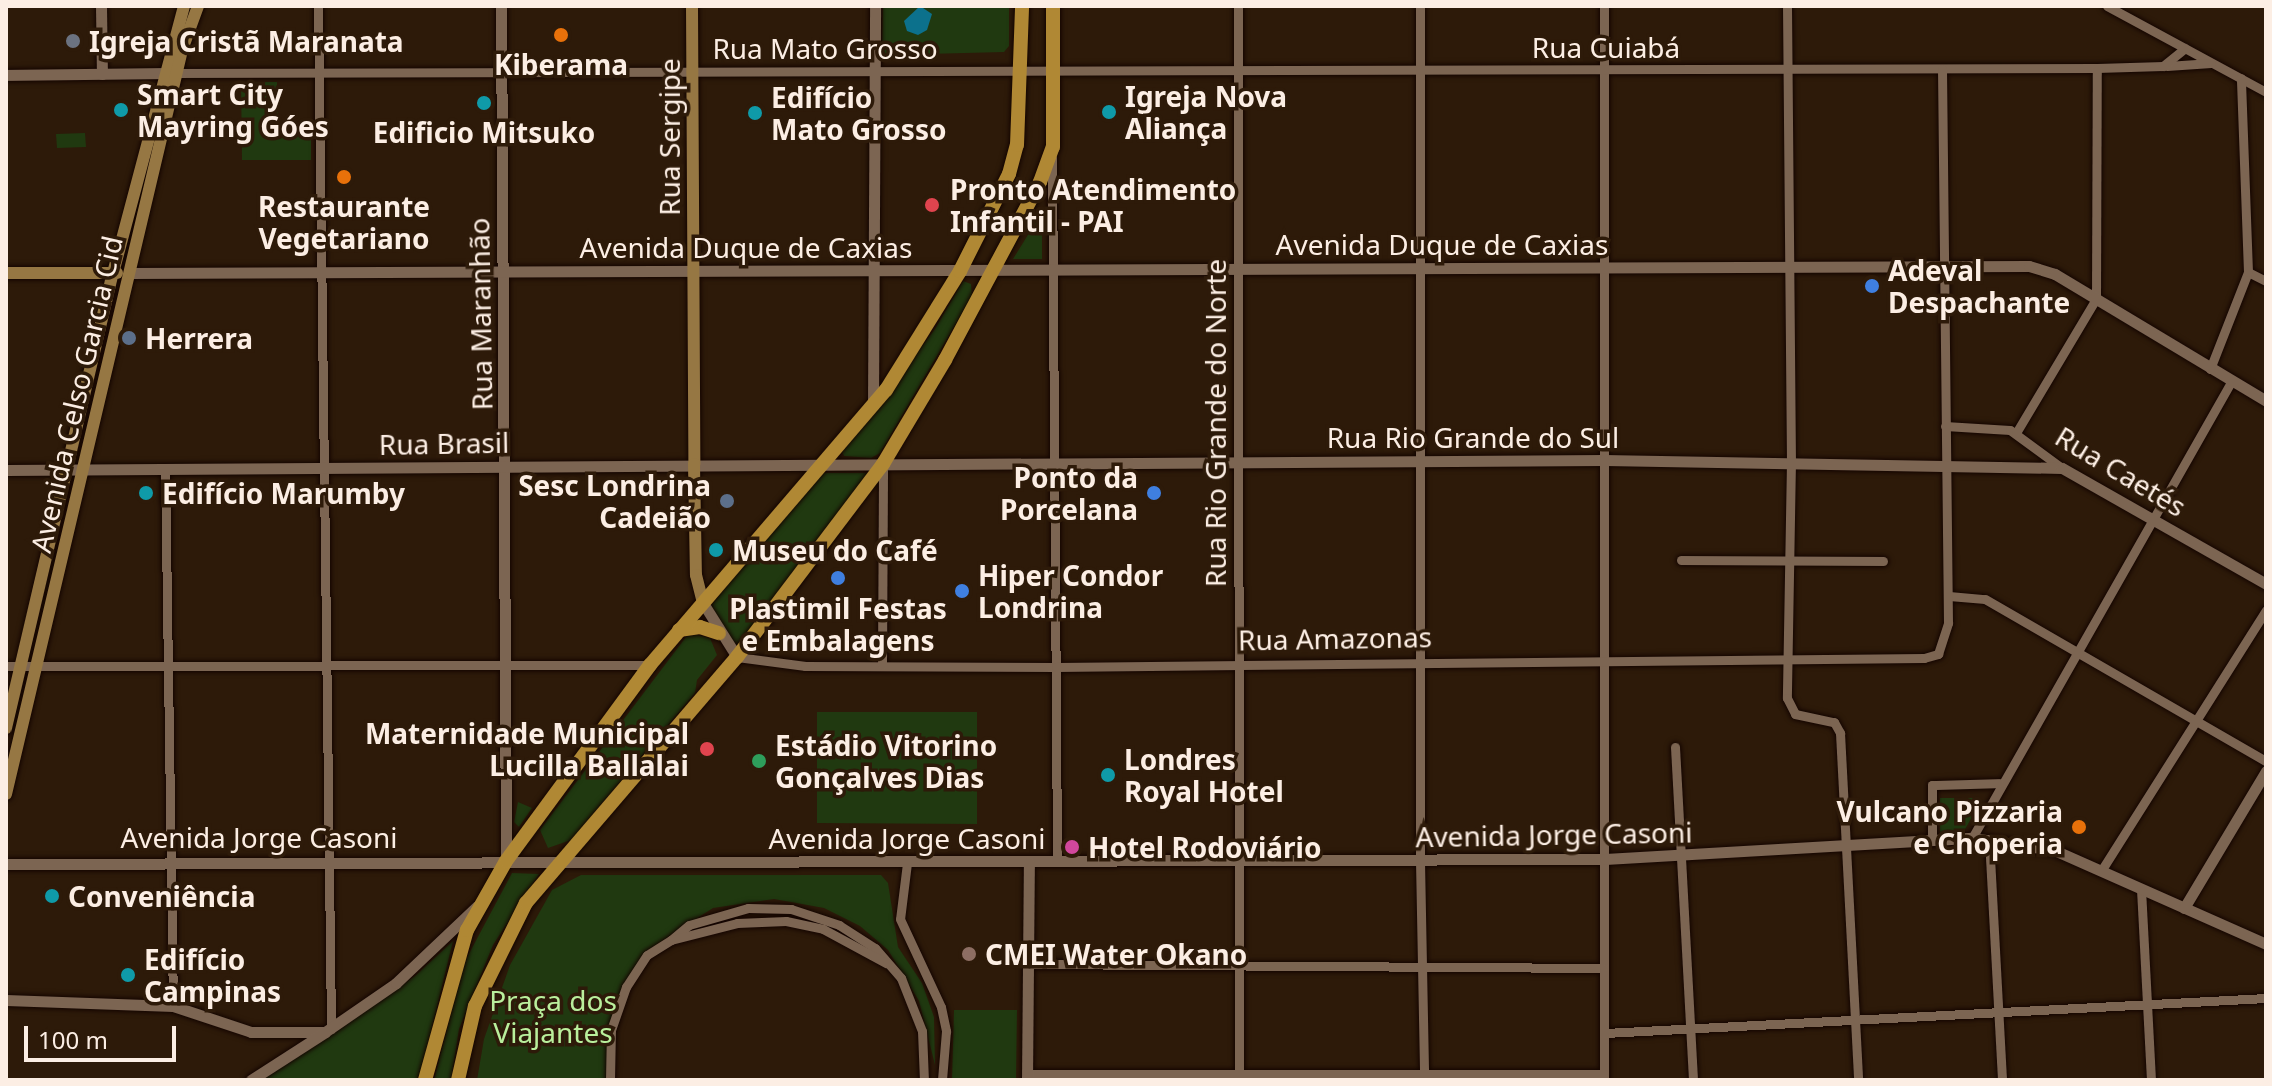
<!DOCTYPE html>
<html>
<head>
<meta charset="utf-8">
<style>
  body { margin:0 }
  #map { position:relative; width:2272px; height:1086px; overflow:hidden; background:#2d1a09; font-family:"Noto Sans",sans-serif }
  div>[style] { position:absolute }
  .green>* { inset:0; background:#203910 }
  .water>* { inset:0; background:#0c718c }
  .roads { filter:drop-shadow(0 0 2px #140500) drop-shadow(0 0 2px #140500) }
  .minor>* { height:9px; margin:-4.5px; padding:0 4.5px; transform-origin:4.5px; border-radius:4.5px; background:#7c6552 }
  .tertiary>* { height:11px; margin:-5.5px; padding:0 5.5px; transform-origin:5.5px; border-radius:5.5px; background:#7c6552 }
  .secondary>* { height:12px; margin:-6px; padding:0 6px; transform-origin:6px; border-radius:6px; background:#967743 }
  .primary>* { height:14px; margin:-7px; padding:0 7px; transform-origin:7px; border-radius:7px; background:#b08834 }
  .dots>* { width:22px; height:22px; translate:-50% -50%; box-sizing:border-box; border:4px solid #2d1a09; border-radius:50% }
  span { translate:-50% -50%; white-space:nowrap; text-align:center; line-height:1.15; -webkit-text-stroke:7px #2d1a09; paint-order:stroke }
  .poi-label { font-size:28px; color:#fceee4; font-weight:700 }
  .left { translate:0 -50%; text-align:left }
  .right { translate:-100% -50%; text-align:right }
  .street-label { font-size:28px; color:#fceee4 }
  .park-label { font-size:28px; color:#b9ef9c }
  .frame { position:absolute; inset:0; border:8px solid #fceee4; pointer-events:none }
  .scale { position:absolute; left:24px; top:1026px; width:152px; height:36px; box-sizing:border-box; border:4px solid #fceee4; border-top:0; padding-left:10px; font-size:24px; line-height:28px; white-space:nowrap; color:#fceee4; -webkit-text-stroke:6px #2d1a09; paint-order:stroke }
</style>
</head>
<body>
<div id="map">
  <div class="green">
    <div style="clip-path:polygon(883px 6px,1009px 6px,1009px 46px,1004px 52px,887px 55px,882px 49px)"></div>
    <div style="clip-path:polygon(241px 82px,277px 82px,278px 132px,311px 133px,311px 160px,242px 160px)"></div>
    <div style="clip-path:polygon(85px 133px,86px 147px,57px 148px,56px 134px)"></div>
    <div style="clip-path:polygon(1042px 212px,1042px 259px,1013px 259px)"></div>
    <div style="clip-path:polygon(963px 281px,971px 284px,972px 296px,880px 453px,871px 458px,844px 456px,842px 452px,935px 329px)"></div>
    <div style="clip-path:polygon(821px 473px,870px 473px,736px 647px,711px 605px)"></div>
    <div style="clip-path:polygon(689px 633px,710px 638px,717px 655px,697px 680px,695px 693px,571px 840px,548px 848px,540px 830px)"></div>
    <div style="clip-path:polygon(817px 712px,977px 712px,977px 824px,817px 823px)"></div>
    <div style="clip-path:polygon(1940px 798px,1973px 798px,1979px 804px,1963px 833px,1940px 834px)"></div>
    <div style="clip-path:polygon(518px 802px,532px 808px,519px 827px,514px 822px)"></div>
    <div style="clip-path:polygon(512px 873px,539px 874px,493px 945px,459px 1029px,451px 1080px,434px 1080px,464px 963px)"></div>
    <div style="clip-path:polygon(581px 875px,881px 875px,888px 883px,898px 947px,922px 983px,934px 1017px,935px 1065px,919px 1001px,888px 950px,860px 926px,824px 908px,774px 899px,713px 908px,657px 944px,616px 1006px,607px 1080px,477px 1080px,484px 1039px,510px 965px,552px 890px)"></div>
    <div style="clip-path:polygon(453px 941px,419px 1080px,261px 1080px,415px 976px)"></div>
    <div style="clip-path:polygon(954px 1010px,1017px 1010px,1016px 1080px,952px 1080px)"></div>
  </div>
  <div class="water">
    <div style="clip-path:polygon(920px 6px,932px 14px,927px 30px,918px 35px,907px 31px,904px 21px)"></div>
  </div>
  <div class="roads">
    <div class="minor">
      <div style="left:318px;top:6px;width:1023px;rotate:89.27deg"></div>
      <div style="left:1238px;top:6px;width:1074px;rotate:89.95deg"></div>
      <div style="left:1420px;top:6px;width:855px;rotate:90deg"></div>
      <div style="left:1420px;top:861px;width:212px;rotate:88.9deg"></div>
      <div style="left:1604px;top:6px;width:1074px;rotate:90deg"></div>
      <div style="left:1787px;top:6px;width:455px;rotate:89.5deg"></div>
      <div style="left:1791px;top:461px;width:237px;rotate:91deg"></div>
      <div style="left:1787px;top:698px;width:18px;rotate:63deg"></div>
      <div style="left:1795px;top:714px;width:40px;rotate:12deg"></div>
      <div style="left:1834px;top:722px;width:13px;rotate:61deg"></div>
      <div style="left:1840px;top:733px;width:347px;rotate:87deg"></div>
      <div style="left:2107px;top:6px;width:181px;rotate:28.4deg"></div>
      <div style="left:2167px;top:66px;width:44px;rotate:-3.9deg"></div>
      <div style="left:171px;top:73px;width:1926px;rotate:-0.15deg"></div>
      <div style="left:2097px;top:68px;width:66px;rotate:-1.7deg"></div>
      <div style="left:2163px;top:66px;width:28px;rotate:-39deg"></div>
      <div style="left:1052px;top:158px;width:704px;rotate:89.59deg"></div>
      <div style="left:2248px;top:272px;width:20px;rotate:27deg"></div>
      <div style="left:2210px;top:369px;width:104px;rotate:-68.6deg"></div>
      <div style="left:2248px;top:272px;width:194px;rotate:-92.1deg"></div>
      <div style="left:1945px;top:426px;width:65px;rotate:3.5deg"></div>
      <div style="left:2010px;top:430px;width:64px;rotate:36.2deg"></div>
      <div style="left:2016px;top:433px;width:156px;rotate:-59.2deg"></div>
      <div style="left:2096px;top:299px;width:231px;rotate:-89.8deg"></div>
      <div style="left:165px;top:469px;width:537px;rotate:89.15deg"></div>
      <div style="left:1681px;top:560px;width:202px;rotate:0.3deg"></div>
      <div style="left:1949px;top:596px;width:36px;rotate:5deg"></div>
      <div style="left:1985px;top:599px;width:324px;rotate:30deg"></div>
      <div style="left:737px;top:657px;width:69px;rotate:7.5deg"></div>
      <div style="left:805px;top:666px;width:251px;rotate:0.2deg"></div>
      <div style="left:1056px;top:667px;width:868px;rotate:-0.59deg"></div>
      <div style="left:1924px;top:658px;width:15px;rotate:-16deg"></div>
      <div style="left:1938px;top:654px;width:33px;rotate:-72deg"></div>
      <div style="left:1948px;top:623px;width:554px;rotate:-90.62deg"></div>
      <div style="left:882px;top:665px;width:201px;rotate:-89.7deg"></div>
      <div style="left:6px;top:666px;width:644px;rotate:-0.09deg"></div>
      <div style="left:1675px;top:747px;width:333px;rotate:86.9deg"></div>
      <div style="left:1972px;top:838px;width:524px;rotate:-60.4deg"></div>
      <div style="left:1989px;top:839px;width:241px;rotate:86.9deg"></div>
      <div style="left:1932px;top:841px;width:56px;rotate:-90deg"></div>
      <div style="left:1932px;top:785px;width:67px;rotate:-1.7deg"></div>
      <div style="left:907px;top:863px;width:56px;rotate:97.1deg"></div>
      <div style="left:900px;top:919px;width:97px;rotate:65deg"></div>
      <div style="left:941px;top:1007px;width:25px;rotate:78deg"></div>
      <div style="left:946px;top:1031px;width:49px;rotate:94.7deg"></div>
      <div style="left:2101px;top:871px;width:309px;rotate:-57.7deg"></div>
      <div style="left:2141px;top:889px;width:191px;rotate:87deg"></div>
      <div style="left:671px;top:940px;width:23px;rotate:-40deg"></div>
      <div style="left:689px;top:925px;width:61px;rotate:-16.1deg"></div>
      <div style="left:748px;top:908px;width:43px;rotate:1.3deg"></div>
      <div style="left:791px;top:909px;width:51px;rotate:18.4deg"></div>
      <div style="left:839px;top:925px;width:43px;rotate:32.6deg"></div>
      <div style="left:875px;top:948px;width:40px;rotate:49deg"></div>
      <div style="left:901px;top:978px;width:57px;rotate:68.4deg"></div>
      <div style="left:922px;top:1031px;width:49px;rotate:87.7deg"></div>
      <div style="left:1029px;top:964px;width:574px;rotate:0.4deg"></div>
      <div style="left:1605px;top:1033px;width:662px;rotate:-3.03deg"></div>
      <div style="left:1027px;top:1074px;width:577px"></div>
      <div style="left:610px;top:1080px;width:50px;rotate:-88.9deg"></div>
      <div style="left:611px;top:1030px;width:46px;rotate:-70.8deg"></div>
      <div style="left:626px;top:987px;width:38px;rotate:-57deg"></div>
      <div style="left:647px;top:955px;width:28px;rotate:-32deg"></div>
      <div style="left:671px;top:940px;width:68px;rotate:-14.4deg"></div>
      <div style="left:737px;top:923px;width:49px;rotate:-2.3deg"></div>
      <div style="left:786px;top:921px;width:38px;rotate:12deg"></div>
      <div style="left:823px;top:929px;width:72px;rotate:28.4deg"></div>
    </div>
    <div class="tertiary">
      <div style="left:101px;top:6px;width:68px;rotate:89.2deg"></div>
      <div style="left:501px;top:6px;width:855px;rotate:89.66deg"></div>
      <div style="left:6px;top:75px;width:157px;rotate:-0.7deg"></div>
      <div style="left:129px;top:273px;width:1900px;rotate:-0.21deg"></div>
      <div style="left:2029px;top:266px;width:27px;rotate:17deg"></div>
      <div style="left:2055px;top:274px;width:246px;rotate:31deg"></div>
      <div style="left:873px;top:405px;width:399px;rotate:-89.7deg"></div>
      <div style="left:6px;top:470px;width:1598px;rotate:-0.36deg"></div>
      <div style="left:1604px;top:460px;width:458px;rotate:1deg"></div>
      <div style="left:2062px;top:468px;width:235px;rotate:29.6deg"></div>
      <div style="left:703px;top:603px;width:64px;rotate:57.8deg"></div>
      <div style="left:6px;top:864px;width:1599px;rotate:-0.18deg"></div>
      <div style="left:1605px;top:859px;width:368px;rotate:-3.3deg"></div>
      <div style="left:1972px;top:838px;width:83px;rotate:8.3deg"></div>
      <div style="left:2054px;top:850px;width:232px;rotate:23.9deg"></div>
      <div style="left:2184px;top:908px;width:160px;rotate:-59.1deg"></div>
      <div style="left:6px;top:1000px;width:167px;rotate:2.1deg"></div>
      <div style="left:173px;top:1006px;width:82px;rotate:18.4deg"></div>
      <div style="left:251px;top:1032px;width:74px"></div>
      <div style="left:325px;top:1032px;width:86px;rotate:-34.6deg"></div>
      <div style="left:396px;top:983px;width:112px;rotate:-43.5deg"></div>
      <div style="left:251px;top:1080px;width:87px;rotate:-32.8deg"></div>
      <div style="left:1027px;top:1080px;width:218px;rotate:-89.5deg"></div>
    </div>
    <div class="secondary">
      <div style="left:692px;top:6px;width:458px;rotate:89.7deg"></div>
      <div style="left:694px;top:464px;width:111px;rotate:89deg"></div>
      <div style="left:696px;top:575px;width:29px;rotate:76deg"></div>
      <div style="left:6px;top:273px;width:111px"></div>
      <div style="left:6px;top:728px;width:467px;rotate:-76.8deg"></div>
      <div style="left:113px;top:273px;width:276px;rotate:-75.1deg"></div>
      <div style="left:6px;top:794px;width:765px;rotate:-76.69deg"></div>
      <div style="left:182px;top:50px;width:47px;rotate:-70deg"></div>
    </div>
    <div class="primary">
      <div style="left:679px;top:630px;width:21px;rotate:-8deg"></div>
      <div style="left:700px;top:627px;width:20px;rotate:18deg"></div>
      <div style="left:425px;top:1080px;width:156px;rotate:-74.4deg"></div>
      <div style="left:467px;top:930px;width:79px;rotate:-60.5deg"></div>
      <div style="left:506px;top:861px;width:243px;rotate:-53.7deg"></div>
      <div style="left:650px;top:665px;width:362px;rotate:-49.4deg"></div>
      <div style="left:886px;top:390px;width:140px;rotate:-58.1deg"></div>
      <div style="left:960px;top:271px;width:109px;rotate:-63.2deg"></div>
      <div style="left:1009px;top:174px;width:30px;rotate:-75deg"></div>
      <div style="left:1017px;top:145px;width:139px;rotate:-87.9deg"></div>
      <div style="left:458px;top:1080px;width:76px;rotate:-77.1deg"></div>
      <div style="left:475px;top:1006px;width:115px;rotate:-63.7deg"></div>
      <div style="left:526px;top:903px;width:324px;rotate:-49.4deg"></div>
      <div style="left:737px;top:657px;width:242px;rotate:-52.9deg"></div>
      <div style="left:883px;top:464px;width:121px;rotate:-59.2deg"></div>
      <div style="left:945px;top:360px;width:202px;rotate:-61.9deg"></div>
      <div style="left:1040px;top:182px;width:37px;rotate:-70deg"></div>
      <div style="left:1053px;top:147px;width:141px;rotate:-90deg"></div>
    </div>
  </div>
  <div class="dots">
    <div style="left:561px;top:35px;background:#e8710a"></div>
    <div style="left:73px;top:41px;background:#6b7280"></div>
    <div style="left:484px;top:103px;background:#0f9aa8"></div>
    <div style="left:121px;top:110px;background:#0f9aa8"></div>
    <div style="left:1109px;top:112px;background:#0f9aa8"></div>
    <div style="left:755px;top:113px;background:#0f9aa8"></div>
    <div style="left:344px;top:177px;background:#e8710a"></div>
    <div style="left:932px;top:205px;background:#e0444e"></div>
    <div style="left:1872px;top:286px;background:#3f7fe0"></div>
    <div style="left:129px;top:338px;background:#5c6f8a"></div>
    <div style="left:146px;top:493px;background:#0f9aa8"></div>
    <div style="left:1154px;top:493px;background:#3f7fe0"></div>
    <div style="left:727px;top:501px;background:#5c6f8a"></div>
    <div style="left:716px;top:550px;background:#0f9aa8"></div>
    <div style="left:838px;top:578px;background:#3f7fe0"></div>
    <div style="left:962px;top:591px;background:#3f7fe0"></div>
    <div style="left:707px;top:749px;background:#e0444e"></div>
    <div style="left:759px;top:761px;background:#2e9e5b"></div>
    <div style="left:1108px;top:775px;background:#0f9aa8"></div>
    <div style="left:2079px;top:827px;background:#e8710a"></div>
    <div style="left:1072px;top:847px;background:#d1479c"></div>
    <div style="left:52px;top:896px;background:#0f9aa8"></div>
    <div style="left:969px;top:954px;background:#8d6e63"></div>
    <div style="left:128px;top:975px;background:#0f9aa8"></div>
  </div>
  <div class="poi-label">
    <span class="left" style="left:89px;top:41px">Igreja Cristã Maranata</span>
    <span style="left:561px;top:64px">Kiberama</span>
    <span class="left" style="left:137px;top:110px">Smart City<br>Mayring Góes</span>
    <span class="left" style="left:1125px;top:112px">Igreja Nova<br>Aliança</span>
    <span class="left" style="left:771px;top:113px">Edifício<br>Mato Grosso</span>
    <span style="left:484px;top:132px">Edificio Mitsuko</span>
    <span class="left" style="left:950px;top:205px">Pronto Atendimento<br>Infantil - PAI</span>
    <span style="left:344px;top:222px">Restaurante<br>Vegetariano</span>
    <span class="left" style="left:1888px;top:286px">Adeval<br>Despachante</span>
    <span class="left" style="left:145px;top:338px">Herrera</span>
    <span class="right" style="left:1138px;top:493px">Ponto da<br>Porcelana</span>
    <span class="right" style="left:711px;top:501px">Sesc Londrina<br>Cadeião</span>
    <span class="left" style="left:162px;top:493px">Edifício Marumby</span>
    <span class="left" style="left:732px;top:550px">Museu do Café</span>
    <span class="left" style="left:978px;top:591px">Hiper Condor<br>Londrina</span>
    <span style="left:838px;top:624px">Plastimil Festas<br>e Embalagens</span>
    <span class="right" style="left:689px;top:749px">Maternidade Municipal<br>Lucilla Ballalai</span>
    <span class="left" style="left:775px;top:761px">Estádio Vitorino<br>Gonçalves Dias</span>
    <span class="left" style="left:1124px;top:775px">Londres<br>Royal Hotel</span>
    <span class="right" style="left:2063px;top:827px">Vulcano Pizzaria<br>e Choperia</span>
    <span class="left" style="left:1088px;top:847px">Hotel Rodoviário</span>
    <span class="left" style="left:68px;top:896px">Conveniência</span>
    <span class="left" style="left:985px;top:954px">CMEI Water Okano</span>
    <span class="left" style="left:144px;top:975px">Edifício<br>Campinas</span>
  </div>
  <div class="street-label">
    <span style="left:1606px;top:47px">Rua Cuiabá</span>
    <span style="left:825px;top:48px">Rua Mato Grosso</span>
    <span style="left:669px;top:137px;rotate:-90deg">Rua Sergipe</span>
    <span style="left:1442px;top:244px">Avenida Duque de Caxias</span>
    <span style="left:746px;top:247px">Avenida Duque de Caxias</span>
    <span style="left:480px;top:314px;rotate:-91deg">Rua Maranhão</span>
    <span style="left:76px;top:394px;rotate:-77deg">Avenida Celso Garcia Cid</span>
    <span style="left:1215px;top:423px;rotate:-90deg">Rua Rio Grande do Norte</span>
    <span style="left:1473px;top:437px">Rua Rio Grande do Sul</span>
    <span style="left:444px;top:443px;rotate:-1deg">Rua Brasil</span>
    <span style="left:2121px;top:471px;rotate:31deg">Rua Caetés</span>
    <span style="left:1335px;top:638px;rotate:-1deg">Rua Amazonas</span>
    <span style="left:1554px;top:834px;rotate:-1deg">Avenida Jorge Casoni</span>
    <span style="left:259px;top:837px">Avenida Jorge Casoni</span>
    <span style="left:907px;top:838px">Avenida Jorge Casoni</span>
  </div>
  <div class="park-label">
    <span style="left:553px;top:1016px">Praça dos<br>Viajantes</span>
  </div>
  <div class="frame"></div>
  <div class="scale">100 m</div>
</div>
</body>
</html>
